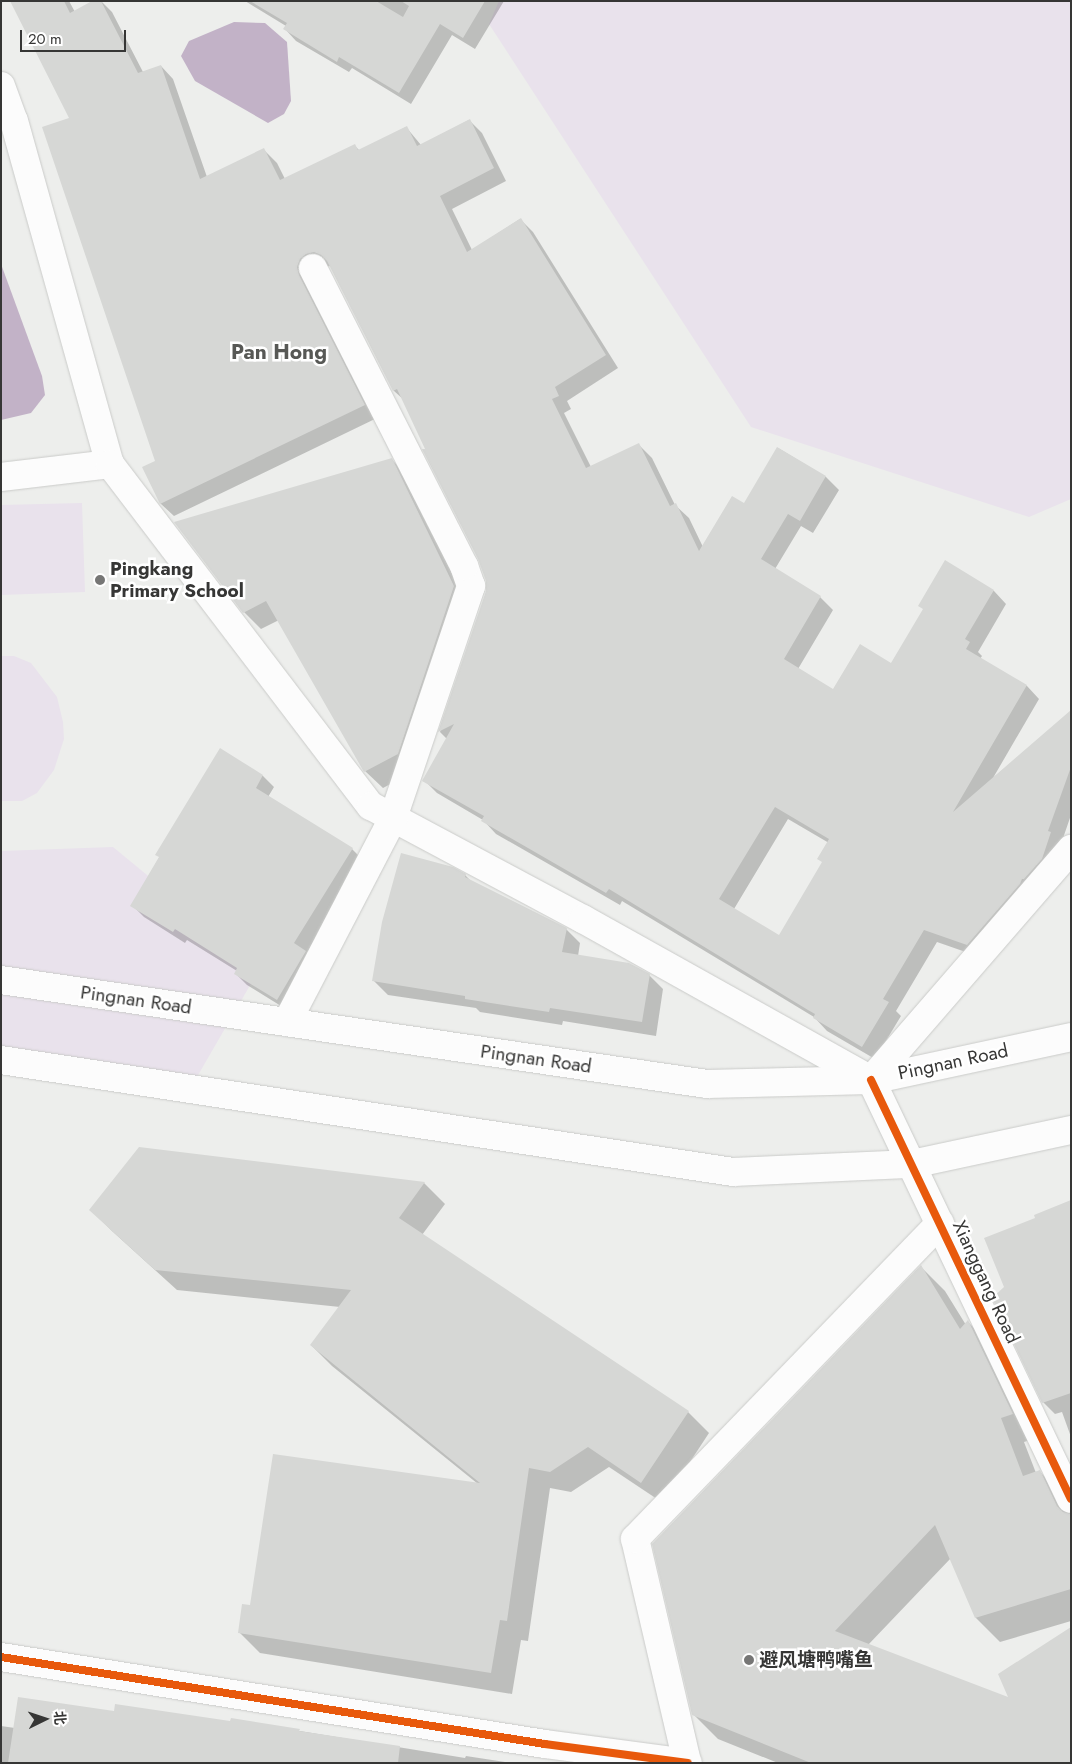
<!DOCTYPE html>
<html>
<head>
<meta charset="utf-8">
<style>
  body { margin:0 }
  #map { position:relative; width:1072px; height:1764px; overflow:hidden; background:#edeeec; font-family:Jost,"Noto Sans SC",sans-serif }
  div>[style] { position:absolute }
  .green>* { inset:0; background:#e9e2ec }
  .water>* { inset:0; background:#c2b2c7 }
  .shadow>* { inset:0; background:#0003 }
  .building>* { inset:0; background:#d6d7d5 }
  .roads { filter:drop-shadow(0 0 1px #cacbc9) drop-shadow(0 0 1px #cacbc9) }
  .minor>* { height:28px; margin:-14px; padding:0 14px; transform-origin:14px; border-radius:14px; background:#fcfcfc }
  .major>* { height:28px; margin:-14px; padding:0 14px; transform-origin:14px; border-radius:14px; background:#fcfcfc }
  .cycleway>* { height:8px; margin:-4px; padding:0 4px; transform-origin:4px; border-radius:4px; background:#e8590c }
  .dots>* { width:14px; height:14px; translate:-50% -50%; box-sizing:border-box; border:2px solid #fff; border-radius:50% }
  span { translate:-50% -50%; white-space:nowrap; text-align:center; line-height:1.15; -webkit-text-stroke:5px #fff; paint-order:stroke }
  .poi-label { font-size:19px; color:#363635; font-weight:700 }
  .left { translate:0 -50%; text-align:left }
  .street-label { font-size:19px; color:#363635 }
  .quarter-label { font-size:21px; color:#575855; font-weight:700 }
  .frame { position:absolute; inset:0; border:2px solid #363635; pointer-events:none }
  .north { position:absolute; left:20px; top:1694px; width:50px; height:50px; -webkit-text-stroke:4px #fff; paint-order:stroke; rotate:86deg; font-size:14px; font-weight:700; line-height:20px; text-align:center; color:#363635 }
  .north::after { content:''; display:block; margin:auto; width:18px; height:22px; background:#363635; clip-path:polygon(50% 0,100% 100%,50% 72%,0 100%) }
  .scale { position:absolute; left:20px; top:30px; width:106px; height:22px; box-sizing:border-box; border:2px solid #363635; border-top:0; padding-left:6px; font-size:15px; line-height:18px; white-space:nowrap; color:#363635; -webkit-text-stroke:4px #fff; paint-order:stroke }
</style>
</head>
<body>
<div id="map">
  <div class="green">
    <div style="clip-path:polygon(499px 1px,1071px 1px,1071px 499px,1029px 517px,751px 427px,489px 24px)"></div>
    <div style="clip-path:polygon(82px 503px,85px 592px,1px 595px,1px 505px)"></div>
    <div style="clip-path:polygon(1px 656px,14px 656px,31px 663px,57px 697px,63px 722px,64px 739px,54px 770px,37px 793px,22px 801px,1px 801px)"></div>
    <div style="clip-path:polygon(113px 847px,260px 968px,190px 1089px,1px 1060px,1px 851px)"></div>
  </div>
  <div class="water">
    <div style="clip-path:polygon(234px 22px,265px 23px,287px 42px,291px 101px,284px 114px,268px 123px,195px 81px,181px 56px,189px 41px)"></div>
    <div style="clip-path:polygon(1px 264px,42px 376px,45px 395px,31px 413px,1px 420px)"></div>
  </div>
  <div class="shadow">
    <div style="clip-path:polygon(evenodd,11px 1px,69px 1px,75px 12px,95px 1px,101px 1px,112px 12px,143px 72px,161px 66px,173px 79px,207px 177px,264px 150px,277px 163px,285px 179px,355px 146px,360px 151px,406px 127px,421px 145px,469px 120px,482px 133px,506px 181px,452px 209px,472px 250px,520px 219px,533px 232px,618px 368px,567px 401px,571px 409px,564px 413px,591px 467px,639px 445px,652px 458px,675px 505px,689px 518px,703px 547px,744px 505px,778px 448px,826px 477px,839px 490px,813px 533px,801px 526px,775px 569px,820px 597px,833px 610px,798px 669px,834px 691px,891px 664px,924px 610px,946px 562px,994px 591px,1006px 604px,978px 652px,982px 656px,980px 659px,1027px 686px,1039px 699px,993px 778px,1071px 712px,1071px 815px,1061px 844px,980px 957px,937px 942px,896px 1011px,901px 1016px,875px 1059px,827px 1031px,814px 1017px,622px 901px,620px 905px,496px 834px,483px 820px,437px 793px,424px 780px,447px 739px,440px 732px,487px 591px,487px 581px,479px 558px,404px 400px,394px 391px,331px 266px,319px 267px,377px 418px,174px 516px,161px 504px,144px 468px,156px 462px,71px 119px,11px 1px,788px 819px,829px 843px,823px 863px,779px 937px,734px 909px,788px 819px)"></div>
    <div style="clip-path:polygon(245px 1px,504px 1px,475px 49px,452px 35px,411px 104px,352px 68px,349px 72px,296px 41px,285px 29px,286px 26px)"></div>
    <div style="clip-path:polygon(392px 460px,409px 477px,471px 604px,415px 771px,383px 788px,365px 771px,279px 620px,261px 629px,244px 612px)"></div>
    <div style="clip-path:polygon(221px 750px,263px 776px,274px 787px,268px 797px,352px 849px,363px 860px,307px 953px,317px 963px,289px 1011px,247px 985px,235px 973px,237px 971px,187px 940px,185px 943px,144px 917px,132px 905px)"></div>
    <div style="clip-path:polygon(465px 875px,471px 881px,566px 929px,580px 943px,578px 956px,649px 975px,663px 989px,656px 1036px,563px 1021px,562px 1025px,480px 1012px,476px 1008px,388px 995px,374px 981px)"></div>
    <div style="clip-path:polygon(140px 1148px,424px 1183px,445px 1204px,422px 1235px,688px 1412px,709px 1433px,663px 1503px,609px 1467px,571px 1492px,550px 1488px,528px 1641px,521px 1640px,512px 1694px,260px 1653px,239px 1632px,251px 1606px,478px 1484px,332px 1366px,311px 1345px,340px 1307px,177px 1290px,112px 1231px,91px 1210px)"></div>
    <div style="clip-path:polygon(1071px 1201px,1071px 1437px,1062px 1412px,1055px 1414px,1043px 1402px,1005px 1288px,1037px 1219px)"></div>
    <div style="clip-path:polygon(921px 1267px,945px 1291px,966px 1325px,968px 1322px,992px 1346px,1036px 1438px,1024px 1442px,1036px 1473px,1040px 1472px,1064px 1496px,1071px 1509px,1071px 1621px,1000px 1642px,976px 1618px,951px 1558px,868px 1645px,1010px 1699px,1071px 1763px,778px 1763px,718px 1739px,693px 1714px)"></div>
    <div style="clip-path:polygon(115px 1713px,231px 1723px,232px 1720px,465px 1758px,466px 1756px,512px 1763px,1px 1763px,1px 1726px,15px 1728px)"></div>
  </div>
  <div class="building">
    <div style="clip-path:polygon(evenodd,10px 1px,64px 1px,70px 13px,92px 1px,101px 1px,138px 73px,161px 65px,200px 179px,264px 148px,280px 180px,355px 144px,358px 150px,407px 126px,417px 146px,470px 119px,494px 168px,440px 196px,467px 252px,521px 218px,606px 355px,555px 387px,559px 396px,552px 399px,586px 468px,639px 443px,670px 506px,676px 503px,699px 551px,732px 496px,744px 503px,777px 447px,826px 476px,800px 521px,788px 514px,761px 559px,821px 596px,784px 659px,833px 689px,860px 644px,891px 663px,923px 609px,918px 606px,945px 560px,994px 590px,965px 639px,970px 642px,966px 649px,1027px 685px,953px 812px,1071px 710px,1071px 767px,1048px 831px,1051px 832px,1042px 859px,1024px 879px,1022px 879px,1020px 884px,967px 945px,924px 930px,883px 999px,889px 1002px,862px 1047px,813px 1018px,815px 1014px,808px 1010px,609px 889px,606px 893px,481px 821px,484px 816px,422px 781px,454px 724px,438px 732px,486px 591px,486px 581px,478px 559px,422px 449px,425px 449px,397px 389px,393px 391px,327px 261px,321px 255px,314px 252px,306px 254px,300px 259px,297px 267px,299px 275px,365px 405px,160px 504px,142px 467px,155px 461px,42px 127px,69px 118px,10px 1px,775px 807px,829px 839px,817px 859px,822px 862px,779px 935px,719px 899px,775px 807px)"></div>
    <div style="clip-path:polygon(250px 1px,376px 1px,403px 17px,409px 6px,401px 1px,485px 1px,463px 38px,440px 24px,399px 93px,339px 57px,337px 62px,283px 29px,287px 23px)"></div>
    <div style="clip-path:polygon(392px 458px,454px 586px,398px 754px,364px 772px,266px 601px,243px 613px,174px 522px)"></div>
    <div style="clip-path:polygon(220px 748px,263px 775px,256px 788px,353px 848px,294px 943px,306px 951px,277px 1000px,234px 974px,237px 968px,175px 929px,173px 932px,130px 906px,159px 857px,155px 855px)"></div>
    <div style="clip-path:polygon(401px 853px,453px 867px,466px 874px,465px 877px,567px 928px,562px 952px,629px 963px,650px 974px,642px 1022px,550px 1008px,549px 1012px,465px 999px,465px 996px,372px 981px,382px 922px)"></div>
    <div style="clip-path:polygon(139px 1147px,425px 1182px,399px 1218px,689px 1411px,641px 1483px,588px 1447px,550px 1472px,529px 1468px,507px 1621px,500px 1620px,491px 1673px,238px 1633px,242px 1604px,250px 1605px,273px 1454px,480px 1483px,310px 1345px,351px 1290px,155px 1270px,89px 1210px)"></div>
    <div style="clip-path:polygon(1071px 1200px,1071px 1393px,1042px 1403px,992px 1298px,1004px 1287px,984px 1238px,1035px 1218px,1034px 1215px)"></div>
    <div style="clip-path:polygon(921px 1265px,960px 1329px,968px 1320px,1013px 1414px,1001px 1418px,1023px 1476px,1040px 1470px,1057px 1506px,1063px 1512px,1071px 1514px,1071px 1589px,975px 1618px,935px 1525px,835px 1631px,1008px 1697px,998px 1674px,1071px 1627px,1071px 1763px,811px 1763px,692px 1715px,652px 1544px)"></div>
    <div style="clip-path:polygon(18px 1697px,114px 1711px,115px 1704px,230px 1721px,231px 1718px,300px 1729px,299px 1731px,400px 1746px,398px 1763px,8px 1763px)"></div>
  </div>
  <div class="roads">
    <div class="minor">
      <div style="left:1px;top:86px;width:37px;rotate:70deg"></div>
      <div style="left:14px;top:121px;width:356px;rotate:74.4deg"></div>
      <div style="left:1px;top:477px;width:110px;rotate:-6.8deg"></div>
      <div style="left:110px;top:464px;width:430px;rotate:52.7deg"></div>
      <div style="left:371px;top:806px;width:240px;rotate:28.1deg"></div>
      <div style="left:583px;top:919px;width:330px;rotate:29.2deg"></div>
      <div style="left:287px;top:1022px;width:230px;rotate:-62.5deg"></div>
      <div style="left:393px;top:818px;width:245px;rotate:-71.4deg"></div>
      <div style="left:471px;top:586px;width:21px;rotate:-109deg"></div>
      <div style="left:464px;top:566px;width:334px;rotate:-116.9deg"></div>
      <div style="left:871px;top:1080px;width:464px;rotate:64.5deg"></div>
      <div style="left:871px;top:1080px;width:306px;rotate:-49.1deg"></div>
      <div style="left:1px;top:1657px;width:551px;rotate:9.09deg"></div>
      <div style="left:545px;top:1744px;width:144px;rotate:7.6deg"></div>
      <div style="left:687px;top:1762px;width:229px;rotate:-103.1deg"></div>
      <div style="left:635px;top:1539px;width:439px;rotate:-46deg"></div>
    </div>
    <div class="major">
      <div style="left:1px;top:980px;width:714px;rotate:8.38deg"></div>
      <div style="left:707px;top:1084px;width:164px;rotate:-1.4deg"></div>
      <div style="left:871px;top:1080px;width:205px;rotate:-12.1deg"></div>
      <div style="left:1px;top:1060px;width:741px;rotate:8.7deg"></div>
      <div style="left:733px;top:1172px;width:179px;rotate:-2.6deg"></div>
      <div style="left:912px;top:1164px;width:163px;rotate:-12.1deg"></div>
    </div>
  </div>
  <div class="cycleway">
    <div style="left:871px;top:1080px;width:464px;rotate:64.5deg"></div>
    <div style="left:1px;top:1657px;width:551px;rotate:9.09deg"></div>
    <div style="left:545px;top:1744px;width:144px;rotate:7.6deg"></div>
  </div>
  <div class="dots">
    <div style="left:100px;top:580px;background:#767675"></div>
    <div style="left:749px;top:1660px;background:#767675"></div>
  </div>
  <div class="poi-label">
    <span class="left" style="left:110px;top:580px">Pingkang<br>Primary School</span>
    <span class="left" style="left:759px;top:1660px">避风塘鸭嘴鱼</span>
  </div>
  <div class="street-label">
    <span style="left:136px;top:1000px;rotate:8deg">Pingnan Road</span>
    <span style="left:536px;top:1059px;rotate:8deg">Pingnan Road</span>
    <span style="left:953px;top:1062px;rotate:-12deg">Pingnan Road</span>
    <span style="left:986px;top:1282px;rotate:65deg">Xianggang Road</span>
  </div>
  <div class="quarter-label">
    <span style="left:279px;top:352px">Pan Hong</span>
  </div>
  <div class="frame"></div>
  <div class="north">北</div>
  <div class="scale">20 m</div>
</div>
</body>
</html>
